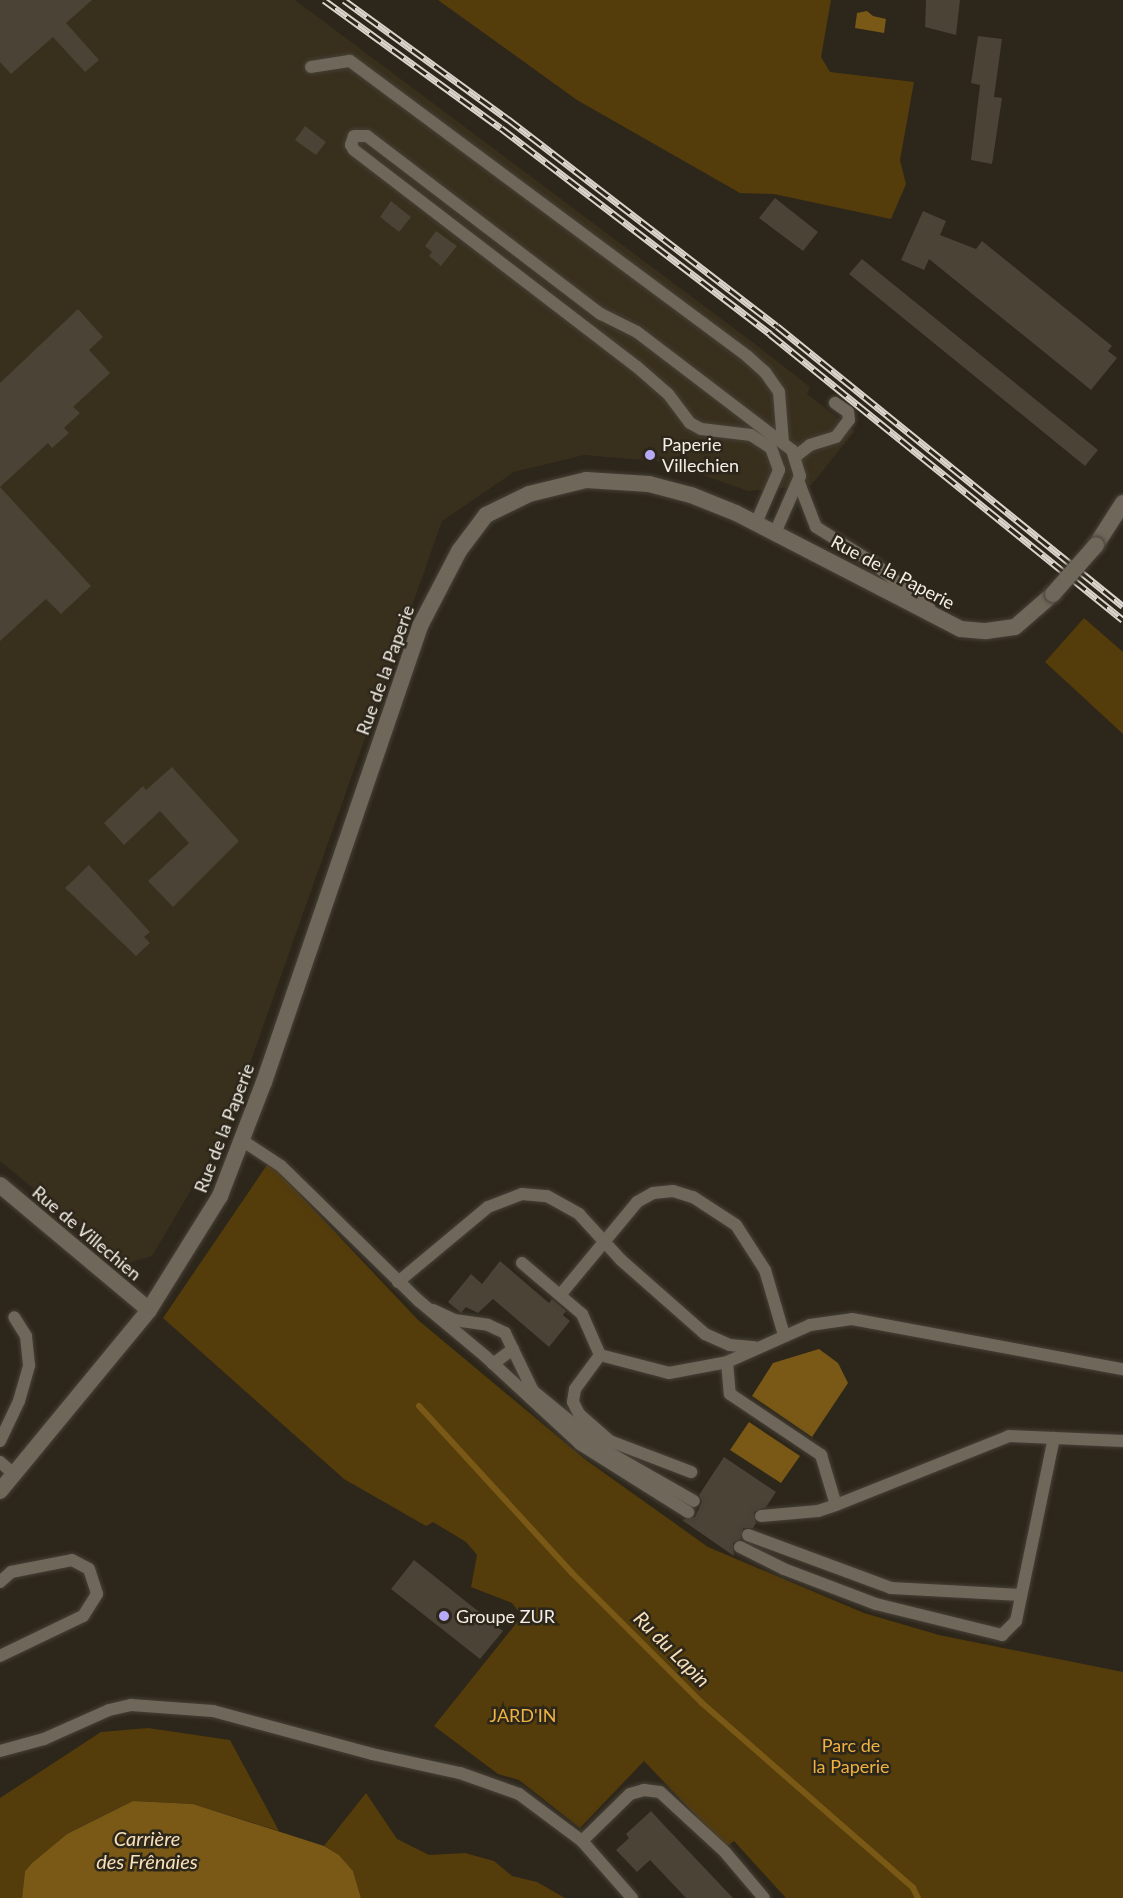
<!DOCTYPE html>
<html>
<head>
<meta charset="utf-8">
<style>
  body { margin:0 }
  #map { position:relative; width:1123px; height:1898px; overflow:hidden; background:#2d261a; font-family:Lato,sans-serif }
  div>[style] { position:absolute }
  .built>* { inset:0; background:#392f1d }
  .green>* { inset:0; background:#543c0b }
  .water>* { inset:0; background:#7a5916 }
  .stream>* { height:6px; margin:-3px; padding:0 3px; transform-origin:3px; border-radius:3px; background:#7a5916 }
  .building>* { inset:0; background:#4a4336 }
  .roads { filter:drop-shadow(0 0 2px #464037) drop-shadow(0 0 2px #464037) }
  .service>* { height:12px; margin:-6px; padding:0 6px; transform-origin:6px; border-radius:6px; background:#6f675a }
  .minor>* { height:16px; margin:-8px; padding:0 8px; transform-origin:8px; border-radius:8px; background:#6f675a }
  .rail>* { height:7px; margin-top:-3.5px; transform-origin:0; background:repeating-linear-gradient(90deg,#2d261a 0 14px,#d9d4cc 0 28px); box-sizing:border-box; border-block:2px solid #d9d4cc }
  .bridges { filter:drop-shadow(0 0 2px #464037) drop-shadow(0 0 2px #464037) }
  .minor-bridge>* { height:16px; margin:-8px; padding:0 8px; transform-origin:8px; border-radius:8px; background:#6f675a }
  .dots>* { width:16px; height:16px; translate:-50% -50%; box-sizing:border-box; border:3px solid #2d261a; border-radius:50% }
  span { translate:-50% -50%; white-space:nowrap; text-align:center; line-height:1.15; -webkit-text-stroke:5px #2d261a; paint-order:stroke }
  .poi-label { font-size:18px; color:#f3efe7 }
  .left { translate:0 -50%; text-align:left }
  .street-label { font-size:18px; color:#f3efe7 }
  .park-label { font-size:18px; color:#eeb340 }
  .water-label { font-size:20px; color:#f8e0b9; font-style:italic }
</style>
</head>
<body>
<div id="map">
  <div class="built">
    <div style="clip-path:polygon(0 0,295px 0,755px 344px,810px 387px,807px 394px,855px 431px,811px 485px,748px 491px,666px 462px,584px 455px,514px 472px,442px 521px,226px 1131px,152px 1256px,125px 1264px,0 1161px)"></div>
  </div>
  <div class="green">
    <div style="clip-path:polygon(438px 0,831px 0,821px 57px,830px 72px,914px 82px,900px 160px,906px 184px,891px 219px,774px 194px,740px 193px,577px 100px)"></div>
    <div style="clip-path:polygon(1084px 618px,1123px 652px,1123px 734px,1045px 662px)"></div>
    <div style="clip-path:polygon(269px 1162px,418px 1320px,586px 1460px,708px 1547px,864px 1613px,939px 1635px,1123px 1672px,1123px 1898px,786px 1898px,734px 1841px,726px 1847px,644px 1761px,580px 1828px,519px 1780px,498px 1774px,434px 1726px,522px 1616px,512px 1603px,471px 1587px,477px 1555px,466px 1542px,433px 1522px,426px 1526px,344px 1479px,163px 1318px)"></div>
    <div style="clip-path:polygon(148px 1728px,230px 1740px,279px 1831px,193px 1804px,133px 1801px,67px 1834px,32px 1863px,25px 1871px,22px 1898px,0 1898px,0 1798px,101px 1732px)"></div>
    <div style="clip-path:polygon(366px 1793px,397px 1839px,429px 1855px,465px 1853px,494px 1861px,512px 1876px,537px 1882px,565px 1898px,361px 1898px,353px 1871px,339px 1855px,324px 1846px)"></div>
  </div>
  <div class="water">
    <div style="clip-path:polygon(867px 11px,873px 16px,886px 19px,884px 33px,855px 28px,857px 13px)"></div>
    <div style="clip-path:polygon(819px 1349px,838px 1363px,848px 1383px,812px 1437px,752px 1396px,773px 1363px)"></div>
    <div style="clip-path:polygon(749px 1422px,800px 1456px,781px 1483px,730px 1450px)"></div>
    <div style="clip-path:polygon(133px 1801px,193px 1804px,324px 1846px,339px 1855px,353px 1871px,361px 1898px,22px 1898px,25px 1871px,32px 1863px,67px 1834px)"></div>
  </div>
  <div class="stream">
    <div style="left:419px;top:1406px;width:226px;rotate:47.5deg"></div>
    <div style="left:572px;top:1573px;width:184px;rotate:45deg"></div>
    <div style="left:702px;top:1703px;width:281px;rotate:41.2deg"></div>
    <div style="left:913px;top:1888px;width:11px;rotate:63deg"></div>
  </div>
  <div class="building">
    <div style="clip-path:polygon(0 0,92px 0,66px 23px,99px 60px,85px 72px,53px 37px,11px 74px,0 62px)"></div>
    <div style="clip-path:polygon(926px 0,960px 0,956px 35px,925px 27px)"></div>
    <div style="clip-path:polygon(978px 36px,1002px 39px,994px 97px,1002px 98px,992px 164px,971px 160px,980px 85px,971px 83px)"></div>
    <div style="clip-path:polygon(305px 126px,326px 142px,316px 155px,295px 140px)"></div>
    <div style="clip-path:polygon(775px 198px,818px 232px,803px 251px,759px 218px)"></div>
    <div style="clip-path:polygon(391px 201px,411px 217px,399px 232px,380px 217px)"></div>
    <div style="clip-path:polygon(923px 211px,946px 221px,940px 235px,976px 249px,982px 241px,1112px 346px,1108px 351px,1117px 358px,1091px 390px,929px 259px,924px 270px,901px 260px)"></div>
    <div style="clip-path:polygon(436px 231px,457px 246px,441px 266px,429px 256px,432px 252px,425px 246px)"></div>
    <div style="clip-path:polygon(862px 259px,1098px 450px,1085px 466px,849px 274px)"></div>
    <div style="clip-path:polygon(78px 309px,103px 337px,89px 350px,110px 373px,73px 407px,80px 413px,64px 428px,69px 433px,52px 448px,48px 443px,0 487px,0 383px)"></div>
    <div style="clip-path:polygon(0 487px,91px 586px,61px 614px,46px 599px,0 641px)"></div>
    <div style="clip-path:polygon(172px 767px,239px 841px,173px 907px,148px 881px,189px 843px,160px 811px,124px 845px,104px 823px,143px 786px,146px 790px)"></div>
    <div style="clip-path:polygon(89px 865px,150px 932px,144px 937px,150px 943px,136px 956px,65px 888px)"></div>
    <div style="clip-path:polygon(500px 1261px,549px 1303px,552px 1299px,566px 1311px,563px 1315px,570px 1321px,549px 1347px,493px 1299px,478px 1313px,466px 1307px,461px 1313px,448px 1302px,471px 1274px,482px 1284px)"></div>
    <div style="clip-path:polygon(724px 1457px,776px 1492px,766px 1507px,754px 1512px,756px 1523px,753px 1528px,743px 1528px,741px 1539px,733px 1543px,734px 1556px,682px 1520px,695px 1517px,702px 1502px,699px 1495px)"></div>
    <div style="clip-path:polygon(414px 1560px,503px 1631px,480px 1659px,391px 1589px)"></div>
    <div style="clip-path:polygon(651px 1811px,661px 1822px,733px 1898px,686px 1898px,650px 1860px,637px 1872px,616px 1850px,629px 1838px,626px 1834px)"></div>
  </div>
  <div class="roads">
    <div class="service">
      <div style="left:311px;top:67px;width:39px;rotate:-9deg"></div>
      <div style="left:350px;top:61px;width:495px;rotate:36.6deg"></div>
      <div style="left:747px;top:356px;width:24px;rotate:42deg"></div>
      <div style="left:765px;top:372px;width:24px;rotate:55deg"></div>
      <div style="left:779px;top:392px;width:51px;rotate:85.5deg"></div>
      <div style="left:796px;top:456px;width:18px;rotate:-38deg"></div>
      <div style="left:810px;top:445px;width:27px;rotate:-17deg"></div>
      <div style="left:836px;top:437px;width:21px;rotate:-53deg"></div>
      <div style="left:849px;top:420px;width:8px;rotate:-97deg"></div>
      <div style="left:848px;top:412px;width:16px;rotate:-145deg"></div>
      <div style="left:799px;top:483px;width:47px;rotate:68.9deg"></div>
      <div style="left:816px;top:527px;width:66px;rotate:32deg"></div>
      <div style="left:872px;top:562px;width:73px;rotate:38.3deg"></div>
      <div style="left:756px;top:523px;width:58px;rotate:-66.5deg"></div>
      <div style="left:779px;top:470px;width:23px;rotate:-110deg"></div>
      <div style="left:771px;top:448px;width:24px;rotate:-147deg"></div>
      <div style="left:751px;top:435px;width:50px;rotate:-173.2deg"></div>
      <div style="left:701px;top:429px;width:13px;rotate:-151deg"></div>
      <div style="left:690px;top:423px;width:36px;rotate:-127deg"></div>
      <div style="left:668px;top:394px;width:41px;rotate:-138.9deg"></div>
      <div style="left:637px;top:367px;width:357px;rotate:-142.5deg"></div>
      <div style="left:354px;top:150px;width:6px;rotate:-121deg"></div>
      <div style="left:351px;top:145px;width:9px;rotate:-72deg"></div>
      <div style="left:354px;top:136px;width:13px"></div>
      <div style="left:367px;top:136px;width:294px;rotate:37.3deg"></div>
      <div style="left:601px;top:314px;width:40px;rotate:26.6deg"></div>
      <div style="left:637px;top:332px;width:195px;rotate:37.3deg"></div>
      <div style="left:792px;top:450px;width:27px;rotate:73deg"></div>
      <div style="left:800px;top:476px;width:62px;rotate:113.7deg"></div>
      <div style="left:243px;top:1141px;width:45px;rotate:33.3deg"></div>
      <div style="left:281px;top:1166px;width:193px;rotate:44.4deg"></div>
      <div style="left:419px;top:1301px;width:86px;rotate:39.8deg"></div>
      <div style="left:485px;top:1356px;width:129px;rotate:42.8deg"></div>
      <div style="left:580px;top:1444px;width:128px;rotate:32.2deg"></div>
      <div style="left:522px;top:1263px;width:79px;rotate:40.4deg"></div>
      <div style="left:582px;top:1314px;width:45px;rotate:66.3deg"></div>
      <div style="left:398px;top:1282px;width:117px;rotate:-39.8deg"></div>
      <div style="left:488px;top:1207px;width:36px;rotate:-21deg"></div>
      <div style="left:522px;top:1194px;width:25px;rotate:5deg"></div>
      <div style="left:547px;top:1196px;width:37px;rotate:29deg"></div>
      <div style="left:579px;top:1214px;width:62px;rotate:47.6deg"></div>
      <div style="left:621px;top:1260px;width:112px;rotate:41.4deg"></div>
      <div style="left:705px;top:1334px;width:27px;rotate:24deg"></div>
      <div style="left:730px;top:1345px;width:25px;rotate:5deg"></div>
      <div style="left:561px;top:1294px;width:119px;rotate:-50.4deg"></div>
      <div style="left:637px;top:1202px;width:18px;rotate:-29deg"></div>
      <div style="left:653px;top:1193px;width:20px;rotate:-6deg"></div>
      <div style="left:673px;top:1191px;width:21px;rotate:17deg"></div>
      <div style="left:693px;top:1197px;width:51px;rotate:33.1deg"></div>
      <div style="left:736px;top:1225px;width:54px;rotate:57.2deg"></div>
      <div style="left:765px;top:1270px;width:68px;rotate:73.7deg"></div>
      <div style="left:433px;top:1310px;width:23px;rotate:25deg"></div>
      <div style="left:454px;top:1320px;width:34px;rotate:8deg"></div>
      <div style="left:488px;top:1325px;width:19px;rotate:25deg"></div>
      <div style="left:505px;top:1333px;width:64px;rotate:64.2deg"></div>
      <div style="left:533px;top:1391px;width:94px;rotate:39.4deg"></div>
      <div style="left:606px;top:1451px;width:101px;rotate:29.6deg"></div>
      <div style="left:600px;top:1355px;width:71px;rotate:14.6deg"></div>
      <div style="left:669px;top:1373px;width:59px;rotate:-10.7deg"></div>
      <div style="left:727px;top:1362px;width:91px;rotate:-24deg"></div>
      <div style="left:810px;top:1325px;width:42px;rotate:-8.1deg"></div>
      <div style="left:852px;top:1319px;width:276px;rotate:10.5deg"></div>
      <div style="left:600px;top:1355px;width:42px;rotate:126.3deg"></div>
      <div style="left:575px;top:1389px;width:13px;rotate:99deg"></div>
      <div style="left:573px;top:1402px;width:13px;rotate:63deg"></div>
      <div style="left:579px;top:1414px;width:41px;rotate:41.1deg"></div>
      <div style="left:610px;top:1441px;width:87px;rotate:20.9deg"></div>
      <div style="left:727px;top:1362px;width:32px;rotate:85deg"></div>
      <div style="left:730px;top:1394px;width:110px;rotate:33.8deg"></div>
      <div style="left:821px;top:1455px;width:52px;rotate:73.3deg"></div>
      <div style="left:836px;top:1505px;width:186px;rotate:-21.7deg"></div>
      <div style="left:1009px;top:1436px;width:114px;rotate:2.5deg"></div>
      <div style="left:493px;top:1364px;width:25px;rotate:-37deg"></div>
      <div style="left:0;top:1441px;width:44px;rotate:-64.6deg"></div>
      <div style="left:19px;top:1401px;width:37px;rotate:-74deg"></div>
      <div style="left:29px;top:1365px;width:29px;rotate:-96deg"></div>
      <div style="left:26px;top:1336px;width:22px;rotate:-122deg"></div>
      <div style="left:0;top:1462px;width:18px;rotate:41deg"></div>
      <div style="left:761px;top:1516px;width:57px;rotate:-5deg"></div>
      <div style="left:818px;top:1511px;width:19px;rotate:-18deg"></div>
      <div style="left:748px;top:1535px;width:153px;rotate:20.3deg"></div>
      <div style="left:891px;top:1588px;width:130px;rotate:3.1deg"></div>
      <div style="left:740px;top:1547px;width:49px;rotate:26.6deg"></div>
      <div style="left:784px;top:1569px;width:98px;rotate:20.8deg"></div>
      <div style="left:876px;top:1604px;width:130px;rotate:13.8deg"></div>
      <div style="left:1002px;top:1635px;width:20px;rotate:-45deg"></div>
      <div style="left:1016px;top:1621px;width:187px;rotate:-78.3deg"></div>
      <div style="left:0;top:1582px;width:15px;rotate:-42deg"></div>
      <div style="left:11px;top:1572px;width:62px;rotate:-11.1deg"></div>
      <div style="left:72px;top:1560px;width:19px;rotate:28deg"></div>
      <div style="left:89px;top:1569px;width:26px;rotate:72deg"></div>
      <div style="left:97px;top:1594px;width:26px;rotate:122deg"></div>
      <div style="left:83px;top:1616px;width:92px;rotate:154.3deg"></div>
      <div style="left:0;top:1751px;width:46px;rotate:-15.3deg"></div>
      <div style="left:44px;top:1739px;width:71px;rotate:-24deg"></div>
      <div style="left:109px;top:1710px;width:23px;rotate:-13deg"></div>
      <div style="left:131px;top:1705px;width:82px;rotate:4.2deg"></div>
      <div style="left:213px;top:1711px;width:165px;rotate:15.1deg"></div>
      <div style="left:372px;top:1754px;width:90px;rotate:12.2deg"></div>
      <div style="left:460px;top:1773px;width:63px;rotate:19.6deg"></div>
      <div style="left:519px;top:1794px;width:79px;rotate:36.7deg"></div>
      <div style="left:582px;top:1841px;width:76px;rotate:48.7deg"></div>
      <div style="left:582px;top:1841px;width:67px;rotate:-44.4deg"></div>
      <div style="left:630px;top:1794px;width:15px;rotate:-16deg"></div>
      <div style="left:644px;top:1790px;width:16px;rotate:7deg"></div>
      <div style="left:660px;top:1792px;width:88px;rotate:42.7deg"></div>
      <div style="left:725px;top:1852px;width:60px;rotate:49.7deg"></div>
    </div>
    <div class="minor">
      <div style="left:1096px;top:545px;width:50px;rotate:-57.3deg"></div>
      <div style="left:0;top:1185px;width:194px;rotate:40deg"></div>
      <div style="left:0;top:1491px;width:234px;rotate:-50.5deg"></div>
      <div style="left:149px;top:1310px;width:134px;rotate:-58.1deg"></div>
      <div style="left:220px;top:1196px;width:122px;rotate:-68.9deg"></div>
      <div style="left:264px;top:1082px;width:482px;rotate:-71.1deg"></div>
      <div style="left:420px;top:626px;width:85px;rotate:-62.5deg"></div>
      <div style="left:459px;top:551px;width:45px;rotate:-53.1deg"></div>
      <div style="left:486px;top:515px;width:48px;rotate:-26deg"></div>
      <div style="left:529px;top:494px;width:59px;rotate:-13.8deg"></div>
      <div style="left:586px;top:480px;width:63px;rotate:3.6deg"></div>
      <div style="left:649px;top:484px;width:43px;rotate:14.7deg"></div>
      <div style="left:691px;top:495px;width:48px;rotate:21.8deg"></div>
      <div style="left:736px;top:513px;width:253px;rotate:27.3deg"></div>
      <div style="left:961px;top:629px;width:25px;rotate:5deg"></div>
      <div style="left:986px;top:631px;width:29px;rotate:-8deg"></div>
      <div style="left:1015px;top:627px;width:50px;rotate:-41deg"></div>
    </div>
  </div>
  <div class="rail">
    <div style="left:324px;top:0;width:218px;rotate:35.9deg"></div>
    <div style="left:501px;top:128px;width:339px;rotate:37.4deg"></div>
    <div style="left:770px;top:334px;width:454px;rotate:39deg"></div>
    <div style="left:344px;top:0;width:203px;rotate:36deg"></div>
    <div style="left:508px;top:119px;width:339px;rotate:37.6deg"></div>
    <div style="left:777px;top:326px;width:445px;rotate:39deg"></div>
  </div>
  <div class="bridges">
    <div class="minor-bridge">
      <div style="left:1053px;top:594px;width:65px;rotate:-48.7deg"></div>
    </div>
  </div>
  <div class="dots">
    <div style="left:650px;top:455px;background:#b7abf8"></div>
    <div style="left:444px;top:1616px;background:#b7abf8"></div>
  </div>
  <div class="poi-label">
    <span class="left" style="left:662px;top:455px">Paperie<br>Villechien</span>
    <span class="left" style="left:456px;top:1616px">Groupe ZUR</span>
  </div>
  <div class="street-label">
    <span style="left:893px;top:572px;rotate:28deg">Rue de la Paperie</span>
    <span style="left:385px;top:670px;rotate:-70deg">Rue de la Paperie</span>
    <span style="left:224px;top:1128px;rotate:-69deg">Rue de la Paperie</span>
    <span style="left:87px;top:1233px;rotate:40deg">Rue de Villechien</span>
  </div>
  <div class="park-label">
    <span style="left:523px;top:1715px">JARD'IN</span>
    <span style="left:851px;top:1756px">Parc de<br>la Paperie</span>
  </div>
  <div class="water-label">
    <span style="left:672px;top:1649px;rotate:45deg">Ru du Lapin</span>
    <span style="left:147px;top:1850px">Carrière<br>des Frênaies</span>
  </div>
</div>
</body>
</html>
